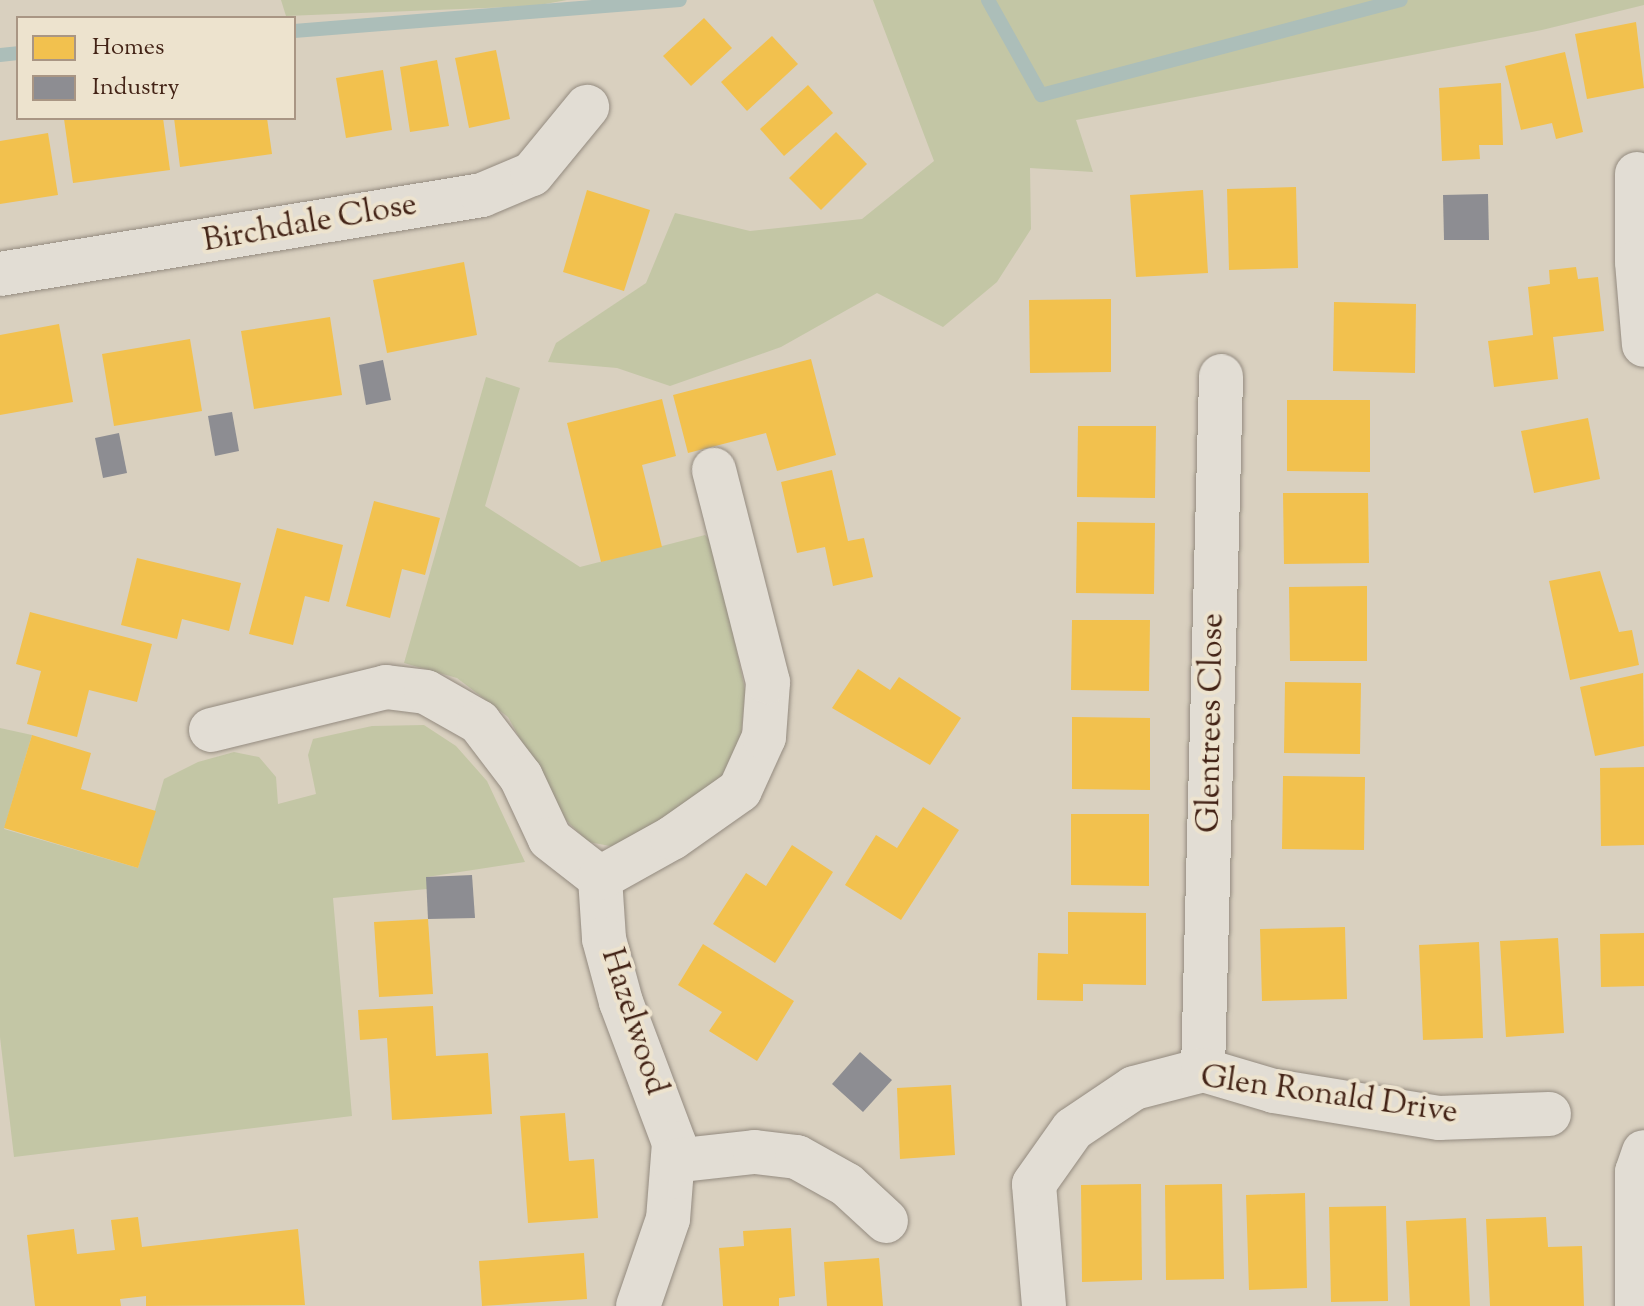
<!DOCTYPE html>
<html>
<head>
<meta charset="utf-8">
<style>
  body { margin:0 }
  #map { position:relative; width:1644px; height:1306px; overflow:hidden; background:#d9d0bf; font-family:"Sorts Mill Goudy",serif }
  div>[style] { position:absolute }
  .green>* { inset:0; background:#c3c6a5 }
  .homes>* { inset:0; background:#f2c14e }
  .industry>* { inset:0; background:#8d8d92 }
  .stream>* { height:14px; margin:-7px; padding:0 7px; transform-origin:7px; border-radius:7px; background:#acbeb9 }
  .roads { filter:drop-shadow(0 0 2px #948b80) drop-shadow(0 0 2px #948b80) }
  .street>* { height:44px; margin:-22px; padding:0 22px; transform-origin:22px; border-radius:22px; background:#e2ddd4 }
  span { translate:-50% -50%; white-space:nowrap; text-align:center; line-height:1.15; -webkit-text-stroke:8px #ede3ce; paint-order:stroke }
  .street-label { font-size:32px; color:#432316 }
  .legend { position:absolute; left:16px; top:16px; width:280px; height:104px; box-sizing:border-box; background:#ede3ce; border:2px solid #a99684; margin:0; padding:10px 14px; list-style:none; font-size:24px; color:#432316 }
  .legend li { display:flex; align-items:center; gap:16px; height:40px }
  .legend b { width:40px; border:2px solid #a99684 }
</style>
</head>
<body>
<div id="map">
  <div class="green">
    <div style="clip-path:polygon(281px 0,567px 0,534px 6px,286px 16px)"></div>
    <div style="clip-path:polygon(873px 0,1644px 0,1644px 5px,1542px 30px,1076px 120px,1093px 172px,1030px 168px,1031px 229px,997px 282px,943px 327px,877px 293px,781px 347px,670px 386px,617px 368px,548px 362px,556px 343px,646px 283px,675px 213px,750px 231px,862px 219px,934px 161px)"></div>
    <div style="clip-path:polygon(486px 377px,520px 388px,485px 506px,580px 567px,705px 535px,714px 544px,745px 690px,741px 735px,722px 776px,642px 837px,616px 847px,588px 842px,563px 817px,508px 717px,457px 678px,404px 663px)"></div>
    <div style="clip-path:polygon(424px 725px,456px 746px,487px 781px,525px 862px,427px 877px,427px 889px,333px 898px,352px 1116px,14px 1157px,0 1037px,0 728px,32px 735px,4px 829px,138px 868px,164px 779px,198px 762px,234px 752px,259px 757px,276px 777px,278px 804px,316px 794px,308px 755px,313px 739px,372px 726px)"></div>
  </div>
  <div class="homes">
    <div style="clip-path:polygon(704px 18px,732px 48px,691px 86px,663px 56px)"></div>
    <div style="clip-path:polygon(1636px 22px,1644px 88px,1587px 99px,1575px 34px)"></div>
    <div style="clip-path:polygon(772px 36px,798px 64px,747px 111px,721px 82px)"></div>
    <div style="clip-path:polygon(496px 50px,510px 119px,469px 128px,455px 58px)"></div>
    <div style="clip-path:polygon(1565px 52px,1583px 132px,1556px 139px,1552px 123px,1521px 130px,1505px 66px)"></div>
    <div style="clip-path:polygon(437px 60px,449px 126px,410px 132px,400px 67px)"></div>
    <div style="clip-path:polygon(383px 70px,392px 130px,346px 138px,336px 78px)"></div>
    <div style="clip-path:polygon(1501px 83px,1503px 145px,1479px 145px,1480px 159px,1442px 161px,1439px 88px)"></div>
    <div style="clip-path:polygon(808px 85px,833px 113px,784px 156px,760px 129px)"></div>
    <div style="clip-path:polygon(74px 118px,163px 118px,170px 170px,73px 183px,64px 119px)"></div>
    <div style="clip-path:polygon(174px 118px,267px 118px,272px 154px,180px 167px)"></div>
    <div style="clip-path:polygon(836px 132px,867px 164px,821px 210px,789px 178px)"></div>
    <div style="clip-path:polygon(48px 133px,58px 195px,0 204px,0 141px)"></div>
    <div style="clip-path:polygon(1296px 187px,1298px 268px,1229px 270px,1227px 189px)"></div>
    <div style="clip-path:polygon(587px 190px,650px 210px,624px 291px,563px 272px)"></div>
    <div style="clip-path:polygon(1203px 190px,1208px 273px,1136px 277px,1130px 195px)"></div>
    <div style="clip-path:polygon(464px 262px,477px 335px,387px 353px,373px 280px)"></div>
    <div style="clip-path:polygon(1576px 267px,1578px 279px,1598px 277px,1604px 331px,1553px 337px,1558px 379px,1494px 387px,1488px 341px,1533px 335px,1528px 287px,1550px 284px,1549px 270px)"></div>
    <div style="clip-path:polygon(1111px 299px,1111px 372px,1030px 373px,1029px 300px)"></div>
    <div style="clip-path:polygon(1334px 302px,1416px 304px,1415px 373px,1333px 371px)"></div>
    <div style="clip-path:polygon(330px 317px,342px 395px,254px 409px,241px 331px)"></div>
    <div style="clip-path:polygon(59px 324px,73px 402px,0 415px,0 335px)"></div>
    <div style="clip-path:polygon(190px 339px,202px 411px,114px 426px,102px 354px)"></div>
    <div style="clip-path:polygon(811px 359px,836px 455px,777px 471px,766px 433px,688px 453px,673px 395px)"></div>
    <div style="clip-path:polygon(662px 399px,676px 456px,642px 465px,662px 547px,601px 562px,567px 423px)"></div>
    <div style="clip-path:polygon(1287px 400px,1370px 400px,1370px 472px,1287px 471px)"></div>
    <div style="clip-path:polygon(1588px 418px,1600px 479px,1534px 493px,1521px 431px)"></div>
    <div style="clip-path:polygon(1078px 426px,1156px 426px,1155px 498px,1077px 497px)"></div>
    <div style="clip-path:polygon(832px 470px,848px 541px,864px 538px,873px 577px,833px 586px,825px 547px,797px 553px,781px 482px)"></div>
    <div style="clip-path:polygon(1283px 493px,1368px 493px,1369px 563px,1284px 564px)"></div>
    <div style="clip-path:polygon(374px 501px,440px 518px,425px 575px,402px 569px,390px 618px,346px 606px)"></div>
    <div style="clip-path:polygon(1077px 522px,1155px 523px,1154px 594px,1076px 593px)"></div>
    <div style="clip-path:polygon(277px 528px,343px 545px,329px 602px,305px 596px,293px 645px,249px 634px)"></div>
    <div style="clip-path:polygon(137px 558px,241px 583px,229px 631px,182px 619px,177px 639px,121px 625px)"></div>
    <div style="clip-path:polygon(1600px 571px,1619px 632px,1632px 630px,1639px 665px,1570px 680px,1549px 581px)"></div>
    <div style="clip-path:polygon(1367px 586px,1367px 661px,1290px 661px,1289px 587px)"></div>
    <div style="clip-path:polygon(30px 612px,152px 644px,137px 702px,89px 690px,77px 737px,27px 724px,41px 671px,16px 664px)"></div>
    <div style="clip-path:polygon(1072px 620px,1150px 620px,1149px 691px,1071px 690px)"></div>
    <div style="clip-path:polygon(858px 669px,890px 690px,899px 677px,961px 718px,930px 765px,832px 708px)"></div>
    <div style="clip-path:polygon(1643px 673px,1644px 746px,1595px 756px,1580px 687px)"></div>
    <div style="clip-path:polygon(1285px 682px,1361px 683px,1360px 754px,1284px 753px)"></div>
    <div style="clip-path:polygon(1072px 717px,1150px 718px,1150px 790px,1072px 789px)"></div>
    <div style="clip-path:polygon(32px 735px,91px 753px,81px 789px,156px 811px,138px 868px,4px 828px)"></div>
    <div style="clip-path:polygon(1644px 767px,1644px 845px,1601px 846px,1600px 768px)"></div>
    <div style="clip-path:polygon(1283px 776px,1365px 777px,1364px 850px,1282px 849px)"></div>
    <div style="clip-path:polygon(923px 807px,959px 830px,901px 920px,845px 885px,876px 835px,897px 848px)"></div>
    <div style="clip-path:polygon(1071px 814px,1149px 814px,1149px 886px,1071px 885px)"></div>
    <div style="clip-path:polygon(792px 845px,833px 872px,775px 963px,713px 924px,746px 873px,766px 886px)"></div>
    <div style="clip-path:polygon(1068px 912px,1146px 913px,1146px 985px,1083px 984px,1083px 1001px,1037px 1000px,1038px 953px,1068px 954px)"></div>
    <div style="clip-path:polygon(428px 919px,433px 994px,379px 997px,374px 922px)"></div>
    <div style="clip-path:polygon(1345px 927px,1347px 999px,1262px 1001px,1260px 929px)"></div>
    <div style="clip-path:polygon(1644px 933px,1644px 986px,1601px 987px,1600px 934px)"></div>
    <div style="clip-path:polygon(1558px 938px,1564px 1033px,1506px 1037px,1500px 941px)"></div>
    <div style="clip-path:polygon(1479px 942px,1483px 1038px,1423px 1040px,1419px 945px)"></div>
    <div style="clip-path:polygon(703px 944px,794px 1001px,757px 1061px,709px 1031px,722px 1012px,678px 985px)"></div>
    <div style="clip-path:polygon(433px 1006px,436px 1056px,488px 1053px,492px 1114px,392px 1120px,387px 1038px,360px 1040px,358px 1010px)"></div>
    <div style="clip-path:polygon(951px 1085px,955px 1155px,900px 1159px,897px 1088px)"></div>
    <div style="clip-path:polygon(565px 1113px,569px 1161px,594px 1159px,598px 1218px,528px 1223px,520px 1116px)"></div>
    <div style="clip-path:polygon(1141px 1184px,1142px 1280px,1082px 1282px,1081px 1185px)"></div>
    <div style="clip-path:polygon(1222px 1184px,1224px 1279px,1166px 1280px,1165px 1185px)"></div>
    <div style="clip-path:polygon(1305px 1193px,1307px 1288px,1249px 1290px,1246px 1195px)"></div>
    <div style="clip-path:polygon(1386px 1206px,1388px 1301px,1331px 1302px,1329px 1207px)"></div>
    <div style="clip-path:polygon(138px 1217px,142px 1247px,298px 1229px,305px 1305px,146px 1306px,146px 1296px,120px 1299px,121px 1306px,35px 1306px,27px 1235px,74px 1229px,77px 1254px,115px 1250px,111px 1220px)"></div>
    <div style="clip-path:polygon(1546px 1217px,1548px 1247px,1582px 1246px,1584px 1306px,1490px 1306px,1486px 1219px)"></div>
    <div style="clip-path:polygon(1466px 1218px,1470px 1306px,1410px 1306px,1406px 1221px)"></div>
    <div style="clip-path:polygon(791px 1228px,795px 1296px,779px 1298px,779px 1306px,723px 1306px,719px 1248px,744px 1246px,743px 1231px)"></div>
    <div style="clip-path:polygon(584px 1253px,587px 1299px,482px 1306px,479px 1261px)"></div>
    <div style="clip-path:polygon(879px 1258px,883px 1306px,827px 1306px,824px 1262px)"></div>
  </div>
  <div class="industry">
    <div style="clip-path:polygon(1488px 194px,1489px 240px,1444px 240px,1443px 195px)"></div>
    <div style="clip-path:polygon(383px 360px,391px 400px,366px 405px,359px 365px)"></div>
    <div style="clip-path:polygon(232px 412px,239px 451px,215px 456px,208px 416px)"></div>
    <div style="clip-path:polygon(119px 433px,127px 473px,103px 478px,95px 438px)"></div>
    <div style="clip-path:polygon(472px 875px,475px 918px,428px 919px,426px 877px)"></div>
    <div style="clip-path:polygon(860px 1052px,892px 1080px,863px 1112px,832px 1084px)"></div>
  </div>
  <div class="stream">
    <div style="left:988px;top:0;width:109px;rotate:60.8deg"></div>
    <div style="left:1041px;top:95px;width:372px;rotate:-14.8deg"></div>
    <div style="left:294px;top:31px;width:387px;rotate:-4.6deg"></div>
    <div style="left:0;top:55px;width:18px;rotate:-6deg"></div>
  </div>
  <div class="roads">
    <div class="street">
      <div style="left:1637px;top:174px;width:88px;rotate:90deg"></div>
      <div style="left:1637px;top:262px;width:83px;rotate:85.2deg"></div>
      <div style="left:0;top:274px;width:488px;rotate:-9.3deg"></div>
      <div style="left:482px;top:195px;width:54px;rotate:-22.8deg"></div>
      <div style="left:532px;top:174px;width:87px;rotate:-50.6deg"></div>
      <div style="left:211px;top:730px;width:180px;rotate:-13.8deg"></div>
      <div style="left:386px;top:687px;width:40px;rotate:7.1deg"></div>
      <div style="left:426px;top:692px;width:61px;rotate:29.5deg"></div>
      <div style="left:479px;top:722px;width:69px;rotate:52.6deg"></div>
      <div style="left:521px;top:777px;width:68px;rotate:64.9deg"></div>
      <div style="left:550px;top:839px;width:63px;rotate:38deg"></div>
      <div style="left:600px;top:878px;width:61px;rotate:86.2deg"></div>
      <div style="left:604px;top:939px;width:65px;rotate:74.9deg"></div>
      <div style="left:621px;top:1002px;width:151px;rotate:69.4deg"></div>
      <div style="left:674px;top:1143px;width:76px;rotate:94.5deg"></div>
      <div style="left:668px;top:1219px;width:92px;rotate:109deg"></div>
      <div style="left:600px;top:878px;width:82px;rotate:-29.1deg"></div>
      <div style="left:672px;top:838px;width:83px;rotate:-35.2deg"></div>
      <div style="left:740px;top:790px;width:58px;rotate:-65.6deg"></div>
      <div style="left:764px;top:737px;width:55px;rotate:-85.8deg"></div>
      <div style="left:768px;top:682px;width:219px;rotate:-104.3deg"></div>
      <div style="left:1203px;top:1070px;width:694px;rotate:-88.51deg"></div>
      <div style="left:673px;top:1161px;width:82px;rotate:-6.3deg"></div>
      <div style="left:755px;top:1152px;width:42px;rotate:6.8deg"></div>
      <div style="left:797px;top:1157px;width:57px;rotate:29.2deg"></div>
      <div style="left:847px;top:1185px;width:53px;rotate:42.7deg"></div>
      <div style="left:1044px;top:1306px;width:122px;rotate:-94.7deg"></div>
      <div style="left:1034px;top:1184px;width:67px;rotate:-54.7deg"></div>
      <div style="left:1073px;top:1129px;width:73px;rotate:-33.9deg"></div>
      <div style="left:1134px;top:1088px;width:71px;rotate:-14.6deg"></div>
      <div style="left:1203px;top:1070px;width:74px;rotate:16.5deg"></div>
      <div style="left:1274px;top:1091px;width:167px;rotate:9.3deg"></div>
      <div style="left:1439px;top:1118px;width:110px;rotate:-2.1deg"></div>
      <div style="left:1637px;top:1306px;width:134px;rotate:-90deg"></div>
      <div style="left:1637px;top:1172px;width:21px;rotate:-71deg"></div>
    </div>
  </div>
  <div class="street-label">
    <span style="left:310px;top:224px;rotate:-10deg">Birchdale Close</span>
    <span style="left:1212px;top:723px;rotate:-89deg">Glentrees Close</span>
    <span style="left:633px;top:1022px;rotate:72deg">Hazelwood</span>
    <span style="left:1329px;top:1096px;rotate:8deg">Glen Ronald Drive</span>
  </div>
  <ul class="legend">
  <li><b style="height:22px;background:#f2c14e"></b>Homes</li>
  <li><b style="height:22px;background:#8d8d92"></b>Industry</li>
  </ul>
</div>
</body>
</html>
